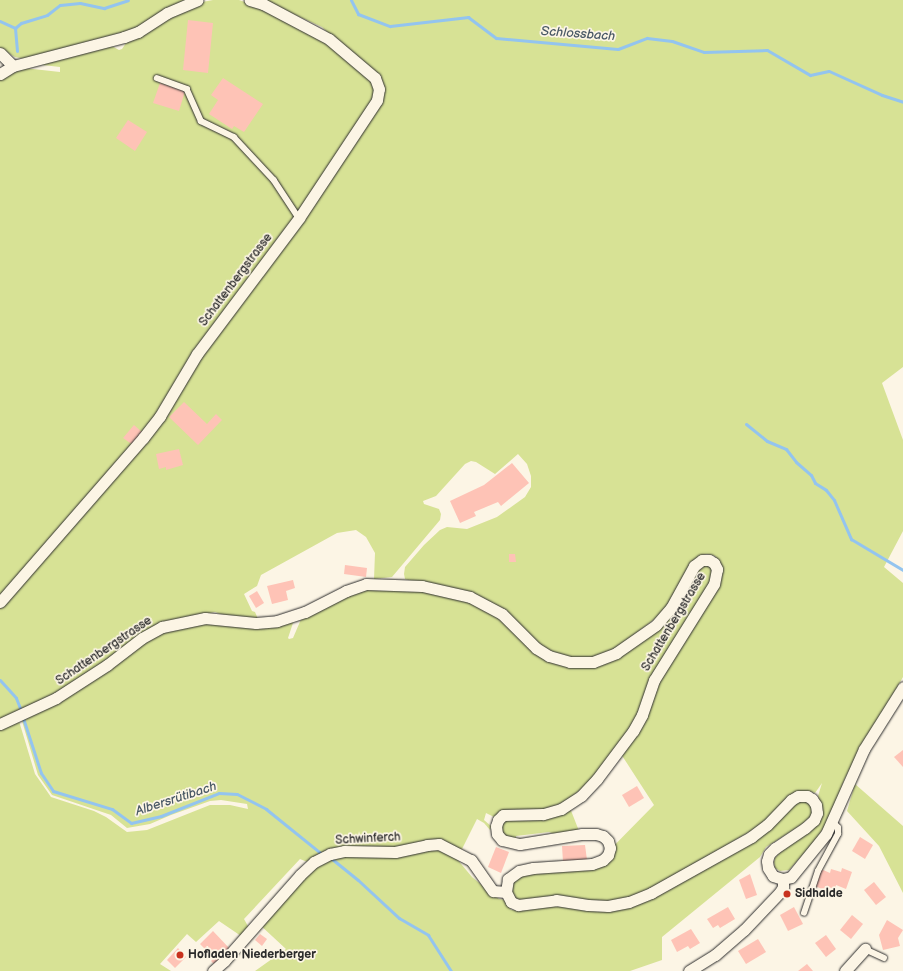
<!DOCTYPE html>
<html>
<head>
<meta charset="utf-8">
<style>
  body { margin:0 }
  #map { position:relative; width:903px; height:971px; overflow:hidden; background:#fcf5e5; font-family:"Balsamiq Sans",sans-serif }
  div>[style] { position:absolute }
  .green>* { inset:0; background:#d7e295 }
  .stream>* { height:3px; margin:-1.5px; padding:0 1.5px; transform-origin:1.5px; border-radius:1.5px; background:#93c4ef }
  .building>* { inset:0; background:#fec3b6 }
  .roads { filter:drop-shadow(0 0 1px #2b2b2b) drop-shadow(0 0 1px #2b2b2b) }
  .lane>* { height:5.5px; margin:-2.75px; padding:0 2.75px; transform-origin:2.75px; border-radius:2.75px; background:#fcf5e5 }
  .street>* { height:11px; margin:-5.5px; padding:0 5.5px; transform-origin:5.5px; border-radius:5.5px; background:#fcf5e5 }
  .dots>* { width:11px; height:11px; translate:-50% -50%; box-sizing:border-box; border:2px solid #fcf5e5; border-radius:50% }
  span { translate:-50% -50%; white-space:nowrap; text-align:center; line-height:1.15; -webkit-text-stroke:3.5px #fcf5e5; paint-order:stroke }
  .street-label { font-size:12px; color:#2b2b2b }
  .poi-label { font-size:12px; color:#2b2b2b; font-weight:700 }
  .left { translate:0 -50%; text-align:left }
  .water-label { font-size:13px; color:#4a5966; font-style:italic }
</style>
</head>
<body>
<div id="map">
  <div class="green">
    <div style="clip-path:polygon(0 0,190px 0,142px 27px,25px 59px,15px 57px,0 48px)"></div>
    <div style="clip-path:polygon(213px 0,239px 0,257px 6px,311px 31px,381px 81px,379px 75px,341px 46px,322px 27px,262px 0,903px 0,903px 367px,882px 383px,903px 440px,903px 531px,884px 567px,903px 583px,903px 677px,845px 778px,829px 820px,814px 842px,789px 870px,780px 871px,775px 868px,774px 862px,775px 858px,784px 848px,808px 833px,820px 802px,818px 796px,822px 783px,815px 793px,808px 791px,754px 829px,647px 892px,616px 902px,518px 900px,514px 897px,510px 886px,518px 874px,593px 867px,654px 805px,621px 754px,655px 686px,721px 577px,722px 573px,719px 562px,715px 556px,707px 554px,702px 555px,665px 611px,609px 654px,580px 660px,545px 651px,505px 613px,405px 579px,404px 574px,405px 567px,424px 545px,440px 530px,447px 527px,467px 529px,497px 517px,525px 497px,531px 487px,531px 476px,527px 464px,518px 454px,495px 474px,476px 462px,471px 461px,465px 464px,436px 496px,423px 501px,424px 504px,439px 509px,441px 514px,440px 520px,392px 577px,374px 579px,375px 553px,366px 537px,356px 530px,337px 533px,261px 575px,257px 586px,244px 594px,252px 611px,255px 612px,258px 619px,228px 617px,215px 612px,186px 618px,69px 687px,0 721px,0 79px,24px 68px,60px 72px,60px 67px,34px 64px,110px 45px,119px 50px,122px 49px,128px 40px,150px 27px,197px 3px)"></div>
    <div style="clip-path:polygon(703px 565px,711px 567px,713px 576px,633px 726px,593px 779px,569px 799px,550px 809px,494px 817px,486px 813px,484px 820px,491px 826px,490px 830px,484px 823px,477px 819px,457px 859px,472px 877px,499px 899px,506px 900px,511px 910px,524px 910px,549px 903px,611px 911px,633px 906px,654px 895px,792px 804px,802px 800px,811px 805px,813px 815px,798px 827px,766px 847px,760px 857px,662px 937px,662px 960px,630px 971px,255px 971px,286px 949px,259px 924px,317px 866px,300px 859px,244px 919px,249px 928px,241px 936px,219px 921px,196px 942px,187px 934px,160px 964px,171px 971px,0 971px,0 727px,19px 721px,35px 774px,51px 797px,94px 811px,106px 817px,127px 832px,147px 830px,210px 805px,230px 805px,248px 809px,247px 804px,221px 800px,210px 801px,171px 815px,150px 824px,127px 828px,111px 815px,52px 795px,38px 775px,22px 721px,153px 634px,195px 622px,294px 620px,288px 638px,289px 639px,293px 638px,302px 617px,360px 589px,391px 586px,457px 595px,496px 614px,529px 646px,585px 665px,656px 629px,699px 567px)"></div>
    <div style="clip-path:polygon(855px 784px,903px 826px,903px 893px,879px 846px,847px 811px)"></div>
    <div style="clip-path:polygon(570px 808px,579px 831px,557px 835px,549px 832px,516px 836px,516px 839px,508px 839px,500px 832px,501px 822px,505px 819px)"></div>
  </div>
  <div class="stream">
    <div style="left:351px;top:0;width:16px;rotate:63deg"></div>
    <div style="left:358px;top:14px;width:34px;rotate:21deg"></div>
    <div style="left:390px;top:26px;width:79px;rotate:-6.6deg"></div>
    <div style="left:468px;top:17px;width:35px;rotate:37deg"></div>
    <div style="left:496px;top:38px;width:122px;rotate:5.2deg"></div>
    <div style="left:618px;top:49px;width:31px;rotate:-21deg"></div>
    <div style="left:647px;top:38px;width:25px;rotate:7deg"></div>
    <div style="left:672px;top:41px;width:34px;rotate:19deg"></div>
    <div style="left:704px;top:52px;width:63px;rotate:-1.8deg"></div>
    <div style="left:767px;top:50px;width:50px;rotate:30.2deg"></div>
    <div style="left:810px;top:75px;width:19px;rotate:-12deg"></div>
    <div style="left:829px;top:71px;width:58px;rotate:24.4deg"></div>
    <div style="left:882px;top:95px;width:22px;rotate:18deg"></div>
    <div style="left:0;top:21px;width:17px;rotate:25deg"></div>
    <div style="left:15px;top:28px;width:8px;rotate:-40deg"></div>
    <div style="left:21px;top:23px;width:27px;rotate:-17deg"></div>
    <div style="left:47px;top:15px;width:16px;rotate:-38deg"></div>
    <div style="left:60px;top:5px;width:20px;rotate:-6deg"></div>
    <div style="left:80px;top:3px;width:25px;rotate:12deg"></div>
    <div style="left:104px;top:8px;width:25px;rotate:-18deg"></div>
    <div style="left:15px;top:28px;width:23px;rotate:85deg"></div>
    <div style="left:746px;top:424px;width:27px;rotate:39deg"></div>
    <div style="left:767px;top:441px;width:21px;rotate:23deg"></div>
    <div style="left:786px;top:449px;width:16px;rotate:52deg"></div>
    <div style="left:796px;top:462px;width:20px;rotate:41deg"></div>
    <div style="left:811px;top:475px;width:9px;rotate:63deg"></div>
    <div style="left:815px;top:483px;width:13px;rotate:32deg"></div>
    <div style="left:826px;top:490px;width:13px;rotate:51deg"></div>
    <div style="left:834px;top:500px;width:43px;rotate:66.4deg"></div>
    <div style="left:851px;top:539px;width:61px;rotate:30.8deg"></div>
    <div style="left:0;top:680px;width:24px;rotate:48deg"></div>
    <div style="left:16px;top:698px;width:11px;rotate:68deg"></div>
    <div style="left:23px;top:718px;width:58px;rotate:71.9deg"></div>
    <div style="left:41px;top:773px;width:22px;rotate:56deg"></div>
    <div style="left:53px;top:791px;width:62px;rotate:17deg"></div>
    <div style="left:112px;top:809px;width:24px;rotate:36deg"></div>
    <div style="left:131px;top:823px;width:31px;rotate:-13deg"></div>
    <div style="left:161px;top:816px;width:62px;rotate:-21.6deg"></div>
    <div style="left:219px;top:793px;width:18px;rotate:3deg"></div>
    <div style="left:237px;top:794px;width:33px;rotate:27deg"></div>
    <div style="left:266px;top:809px;width:73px;rotate:38.9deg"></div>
    <div style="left:332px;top:859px;width:33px;rotate:39deg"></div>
    <div style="left:358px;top:880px;width:56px;rotate:42.8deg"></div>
    <div style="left:399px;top:918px;width:34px;rotate:30deg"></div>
    <div style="left:428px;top:935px;width:43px;rotate:57.4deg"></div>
  </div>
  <div class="building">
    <div style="clip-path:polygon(188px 20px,213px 23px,208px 73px,183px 70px)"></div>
    <div style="clip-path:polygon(223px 78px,263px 104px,244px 132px,234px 126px,232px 129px,209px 114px,218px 100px,211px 95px)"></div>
    <div style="clip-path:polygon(160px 83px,185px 91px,179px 111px,153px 103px)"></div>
    <div style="clip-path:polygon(128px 120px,147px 132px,135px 151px,116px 138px)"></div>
    <div style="clip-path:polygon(184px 402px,207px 424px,216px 414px,222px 420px,198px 445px,169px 417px)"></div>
    <div style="clip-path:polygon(134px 425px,143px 433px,133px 445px,123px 438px)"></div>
    <div style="clip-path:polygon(179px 449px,183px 465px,166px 470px,166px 467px,159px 469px,156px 454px)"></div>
    <div style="clip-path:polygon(512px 463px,529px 483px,501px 506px,498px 502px,474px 512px,476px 516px,460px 523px,450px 501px,484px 485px)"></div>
    <div style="clip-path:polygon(509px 554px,515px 554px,516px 562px,509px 562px)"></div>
    <div style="clip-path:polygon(345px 565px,367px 568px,366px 577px,344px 574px)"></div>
    <div style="clip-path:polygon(293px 580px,295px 588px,286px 591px,288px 600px,272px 604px,267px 586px)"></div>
    <div style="clip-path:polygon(257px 591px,264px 603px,256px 608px,249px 596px)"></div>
    <div style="clip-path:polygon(903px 750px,903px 767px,894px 757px)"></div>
    <div style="clip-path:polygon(637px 786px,644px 798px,629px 807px,622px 795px)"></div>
    <div style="clip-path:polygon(860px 837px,873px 845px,865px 859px,852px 851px)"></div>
    <div style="clip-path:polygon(585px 845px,587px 860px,563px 862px,562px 846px)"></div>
    <div style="clip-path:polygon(496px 847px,509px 852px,501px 873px,488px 867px)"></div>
    <div style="clip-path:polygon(842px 868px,852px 872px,846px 889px,836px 885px,835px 889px,825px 886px,824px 890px,815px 886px,821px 869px,830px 873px,831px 869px,841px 872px)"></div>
    <div style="clip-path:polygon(750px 874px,757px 895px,746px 899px,739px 880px)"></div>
    <div style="clip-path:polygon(874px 882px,886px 897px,876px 905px,864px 890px)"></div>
    <div style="clip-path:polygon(728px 907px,735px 919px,720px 928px,718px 925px,713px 928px,707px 919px)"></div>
    <div style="clip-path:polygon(794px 907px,803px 924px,788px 931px,780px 915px)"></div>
    <div style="clip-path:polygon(852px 915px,863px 924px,851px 939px,840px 930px)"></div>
    <div style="clip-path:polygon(887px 920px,903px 930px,898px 938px,900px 946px,883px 950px,879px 935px)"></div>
    <div style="clip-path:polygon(691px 929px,700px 943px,690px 949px,688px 946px,677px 952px,671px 940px)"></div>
    <div style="clip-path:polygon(213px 931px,230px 949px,214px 964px,211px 961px,214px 958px,200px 944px)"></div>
    <div style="clip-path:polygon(260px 934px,267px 939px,262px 946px,255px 940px)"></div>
    <div style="clip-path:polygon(826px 935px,836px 949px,826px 957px,815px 943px)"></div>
    <div style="clip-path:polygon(758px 939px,766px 952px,746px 964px,738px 951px)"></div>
    <div style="clip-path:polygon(178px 948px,186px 957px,175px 968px,167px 960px)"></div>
    <div style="clip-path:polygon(807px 964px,813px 971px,798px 971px)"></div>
  </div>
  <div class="roads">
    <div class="lane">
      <div style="left:157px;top:78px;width:32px;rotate:20deg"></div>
      <div style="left:187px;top:89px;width:35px;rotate:66deg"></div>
      <div style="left:201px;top:121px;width:37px;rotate:26deg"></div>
      <div style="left:234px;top:137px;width:59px;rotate:47.1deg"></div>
      <div style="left:274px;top:180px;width:45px;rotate:56.7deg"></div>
      <div style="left:804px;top:913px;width:44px;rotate:-71.6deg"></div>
      <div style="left:818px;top:871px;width:42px;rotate:-61.6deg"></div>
      <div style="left:838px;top:834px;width:6px;rotate:-90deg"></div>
      <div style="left:838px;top:828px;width:8px;rotate:-130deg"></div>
      <div style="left:865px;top:949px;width:21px;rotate:25deg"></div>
    </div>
    <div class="street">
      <div style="left:0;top:53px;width:18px;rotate:45deg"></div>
      <div style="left:0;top:74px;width:15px;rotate:-32deg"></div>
      <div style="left:13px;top:66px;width:115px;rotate:-14.6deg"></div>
      <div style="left:124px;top:37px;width:15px;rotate:-20deg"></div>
      <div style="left:138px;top:32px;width:35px;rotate:-33deg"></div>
      <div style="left:167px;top:13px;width:33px;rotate:-23deg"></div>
      <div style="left:0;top:602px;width:218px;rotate:-48.9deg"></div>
      <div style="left:143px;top:438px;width:28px;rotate:-52deg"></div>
      <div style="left:160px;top:416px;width:72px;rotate:-59.2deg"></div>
      <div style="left:197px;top:354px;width:170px;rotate:-53.1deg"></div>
      <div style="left:299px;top:218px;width:141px;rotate:-56.5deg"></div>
      <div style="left:377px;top:100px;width:11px;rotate:-80deg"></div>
      <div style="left:379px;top:89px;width:12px;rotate:-110deg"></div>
      <div style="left:375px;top:78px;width:60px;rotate:-139.7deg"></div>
      <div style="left:329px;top:39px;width:75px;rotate:-152.1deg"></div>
      <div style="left:263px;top:4px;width:14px;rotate:-163deg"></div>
      <div style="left:0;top:724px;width:62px;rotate:-24.9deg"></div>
      <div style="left:56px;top:698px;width:61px;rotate:-32.9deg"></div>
      <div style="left:107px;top:665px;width:44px;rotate:-37.6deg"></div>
      <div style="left:142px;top:638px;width:23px;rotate:-29deg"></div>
      <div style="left:162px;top:627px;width:44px;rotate:-11.8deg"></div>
      <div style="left:205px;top:618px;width:51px;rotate:5.6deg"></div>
      <div style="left:256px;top:623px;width:21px;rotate:-5deg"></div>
      <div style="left:277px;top:621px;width:29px;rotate:-18deg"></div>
      <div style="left:305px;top:612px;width:46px;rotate:-27.1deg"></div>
      <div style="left:346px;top:591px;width:21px;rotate:-19deg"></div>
      <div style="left:366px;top:584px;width:56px;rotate:2deg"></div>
      <div style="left:422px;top:586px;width:49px;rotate:12.9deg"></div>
      <div style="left:470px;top:597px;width:36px;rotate:28deg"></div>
      <div style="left:502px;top:614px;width:48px;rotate:45deg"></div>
      <div style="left:536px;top:648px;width:15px;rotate:32deg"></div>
      <div style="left:549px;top:656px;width:22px;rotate:16deg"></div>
      <div style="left:570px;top:662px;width:23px"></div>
      <div style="left:593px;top:662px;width:25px;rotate:-21deg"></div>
      <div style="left:616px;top:653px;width:49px;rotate:-35deg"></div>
      <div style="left:656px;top:625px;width:23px;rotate:-49deg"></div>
      <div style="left:671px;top:608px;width:48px;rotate:-61.3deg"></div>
      <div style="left:694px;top:566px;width:10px;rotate:-37deg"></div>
      <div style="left:702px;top:560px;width:7px"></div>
      <div style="left:709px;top:560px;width:6px;rotate:31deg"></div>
      <div style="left:714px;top:563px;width:7px;rotate:63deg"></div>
      <div style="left:717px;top:569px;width:15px;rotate:101deg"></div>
      <div style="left:714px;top:584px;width:113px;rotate:122deg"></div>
      <div style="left:654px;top:680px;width:37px;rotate:109deg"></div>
      <div style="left:642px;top:715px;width:18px;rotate:119deg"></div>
      <div style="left:633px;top:731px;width:60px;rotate:126.9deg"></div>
      <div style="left:597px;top:779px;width:23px;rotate:133deg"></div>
      <div style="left:581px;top:796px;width:24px;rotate:147deg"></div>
      <div style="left:561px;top:809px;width:19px;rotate:164deg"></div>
      <div style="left:543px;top:814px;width:40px;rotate:178.6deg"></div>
      <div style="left:503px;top:815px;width:7px;rotate:135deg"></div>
      <div style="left:498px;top:820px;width:6px;rotate:108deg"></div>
      <div style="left:496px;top:826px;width:8px;rotate:83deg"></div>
      <div style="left:497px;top:834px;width:8px;rotate:50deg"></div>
      <div style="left:502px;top:840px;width:18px;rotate:13deg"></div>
      <div style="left:520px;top:844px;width:63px;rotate:-9.2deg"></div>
      <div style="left:582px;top:834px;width:14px"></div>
      <div style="left:596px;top:834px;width:7px;rotate:16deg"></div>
      <div style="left:603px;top:836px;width:7px;rotate:45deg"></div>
      <div style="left:608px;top:841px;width:7px;rotate:74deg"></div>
      <div style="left:610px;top:848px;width:7px;rotate:106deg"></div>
      <div style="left:608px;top:855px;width:7px;rotate:135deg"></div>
      <div style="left:603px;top:860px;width:12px;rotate:160deg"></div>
      <div style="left:592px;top:864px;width:59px;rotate:176.1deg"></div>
      <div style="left:533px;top:868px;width:14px;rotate:168deg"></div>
      <div style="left:519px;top:871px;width:14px;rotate:144deg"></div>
      <div style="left:508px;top:879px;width:13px;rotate:99deg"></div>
      <div style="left:506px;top:892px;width:11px;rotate:63deg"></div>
      <div style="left:511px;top:902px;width:8px;rotate:23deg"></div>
      <div style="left:518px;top:905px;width:38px;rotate:-7deg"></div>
      <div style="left:556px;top:900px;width:32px;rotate:9deg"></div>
      <div style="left:588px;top:905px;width:20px;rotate:3deg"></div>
      <div style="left:608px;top:906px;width:21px;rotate:-11deg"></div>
      <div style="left:629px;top:902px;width:24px;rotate:-22deg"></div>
      <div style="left:651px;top:893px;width:115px;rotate:-29.2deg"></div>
      <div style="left:751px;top:837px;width:20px;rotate:-37deg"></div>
      <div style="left:767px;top:825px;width:35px;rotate:-46deg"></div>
      <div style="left:791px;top:800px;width:8px;rotate:-30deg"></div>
      <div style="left:798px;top:796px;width:9px"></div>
      <div style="left:807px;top:796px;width:6px;rotate:31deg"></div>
      <div style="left:812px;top:799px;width:7px;rotate:56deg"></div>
      <div style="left:816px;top:805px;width:8px;rotate:83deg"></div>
      <div style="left:817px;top:813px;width:8px;rotate:113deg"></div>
      <div style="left:814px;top:820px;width:12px;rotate:138deg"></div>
      <div style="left:805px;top:828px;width:36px;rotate:146deg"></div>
      <div style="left:775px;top:848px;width:8px;rotate:135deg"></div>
      <div style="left:769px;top:854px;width:7px;rotate:106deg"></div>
      <div style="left:767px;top:861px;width:7px;rotate:82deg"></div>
      <div style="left:768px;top:868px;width:9px;rotate:58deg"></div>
      <div style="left:773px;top:876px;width:10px;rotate:17deg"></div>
      <div style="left:783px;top:879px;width:8px;rotate:-14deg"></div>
      <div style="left:791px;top:877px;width:55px;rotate:-50.9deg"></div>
      <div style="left:826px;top:834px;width:93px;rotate:-65.9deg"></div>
      <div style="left:864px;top:749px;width:73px;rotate:-57.8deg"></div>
      <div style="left:213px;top:971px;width:15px;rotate:-42deg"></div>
      <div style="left:224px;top:961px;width:115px;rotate:-48.5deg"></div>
      <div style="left:300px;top:875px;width:19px;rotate:-43deg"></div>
      <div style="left:314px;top:862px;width:18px;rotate:-27deg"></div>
      <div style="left:330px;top:854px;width:14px;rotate:-12deg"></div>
      <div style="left:344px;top:851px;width:51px;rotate:1.1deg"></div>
      <div style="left:395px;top:852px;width:33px;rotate:-12deg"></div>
      <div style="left:427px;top:845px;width:12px;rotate:-5deg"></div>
      <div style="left:439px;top:844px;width:36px;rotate:27deg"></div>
      <div style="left:471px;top:860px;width:38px;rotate:55deg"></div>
      <div style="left:493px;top:891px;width:13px;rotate:4deg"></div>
      <div style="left:689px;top:971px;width:31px;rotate:-32deg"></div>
      <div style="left:715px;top:955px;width:38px;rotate:-41deg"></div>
      <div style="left:744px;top:930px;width:52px;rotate:-46.5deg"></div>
      <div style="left:780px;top:892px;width:6px;rotate:-59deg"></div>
      <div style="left:783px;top:887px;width:8px;rotate:-90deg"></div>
      <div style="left:845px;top:971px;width:30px;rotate:-48deg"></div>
    </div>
  </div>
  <div class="dots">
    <div style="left:787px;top:894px;background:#c8321e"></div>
    <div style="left:180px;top:955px;background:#c8321e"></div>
  </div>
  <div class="street-label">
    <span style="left:236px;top:280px;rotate:-53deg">Schattenbergstrasse</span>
    <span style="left:674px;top:622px;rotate:-59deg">Schattenbergstrasse</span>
    <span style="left:104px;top:651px;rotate:-34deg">Schattenbergstrasse</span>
    <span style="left:368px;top:839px;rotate:-3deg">Schwinferch</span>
  </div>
  <div class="poi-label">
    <span class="left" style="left:795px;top:894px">Sidhalde</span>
    <span class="left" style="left:188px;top:955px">Hofladen Niederberger</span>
  </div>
  <div class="water-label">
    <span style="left:578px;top:34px;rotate:4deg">Schlossbach</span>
    <span style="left:176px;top:799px;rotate:-18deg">Albersrütibach</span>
  </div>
</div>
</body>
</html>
